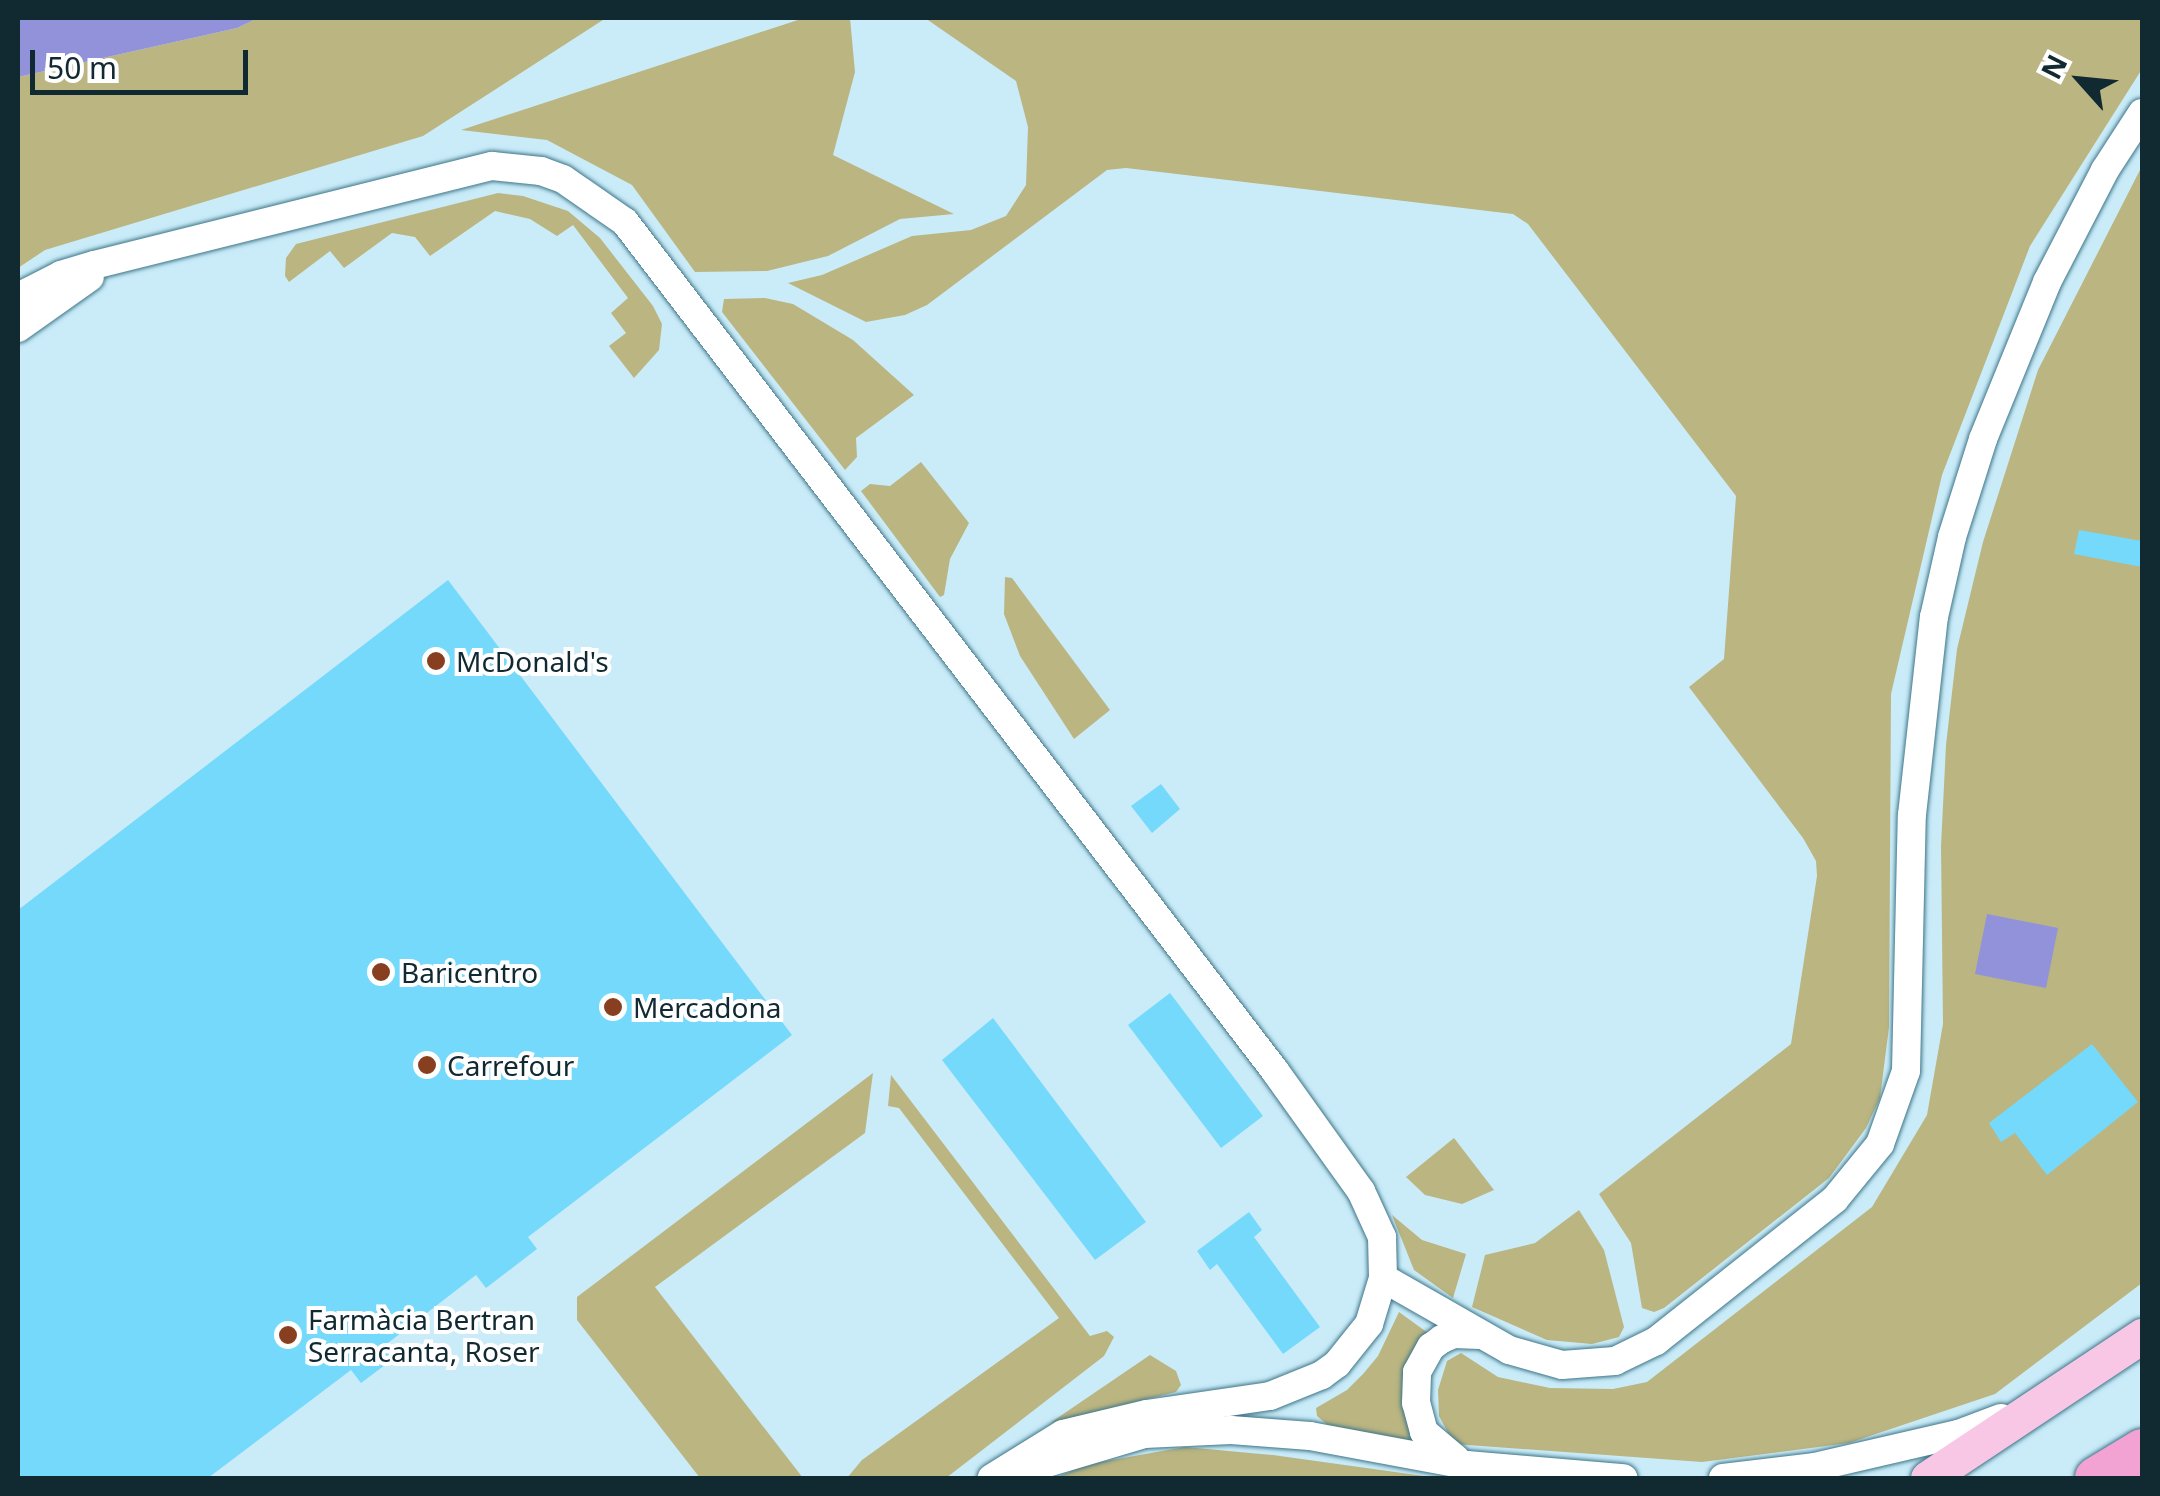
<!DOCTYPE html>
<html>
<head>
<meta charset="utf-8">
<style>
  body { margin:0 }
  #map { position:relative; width:2160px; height:1496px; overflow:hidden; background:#caecf9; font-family:"Noto Sans",sans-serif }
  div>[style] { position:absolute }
  .green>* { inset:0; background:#bbb581 }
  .water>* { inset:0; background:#9292da }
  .building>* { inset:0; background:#75d9fb }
  .roads { filter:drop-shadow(0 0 2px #3d7588) drop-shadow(0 0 2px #3d7588) }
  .minor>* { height:28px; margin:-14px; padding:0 14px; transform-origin:14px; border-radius:14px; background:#fff }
  .major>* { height:35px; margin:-17.5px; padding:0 17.5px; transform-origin:17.5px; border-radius:17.5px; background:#f7c7e5 }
  .highway>* { height:42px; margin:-21px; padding:0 21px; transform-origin:21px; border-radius:21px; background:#f2a2d3 }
  .dots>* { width:28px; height:28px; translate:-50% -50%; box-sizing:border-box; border:5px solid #fff; border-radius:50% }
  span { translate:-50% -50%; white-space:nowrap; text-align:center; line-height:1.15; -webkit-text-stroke:8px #fff; paint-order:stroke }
  .poi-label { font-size:28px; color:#112931 }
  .left { translate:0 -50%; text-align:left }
  .frame { position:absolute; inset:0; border:20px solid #112931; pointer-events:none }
  .north { position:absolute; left:2030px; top:30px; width:100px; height:100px; -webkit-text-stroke:8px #fff; paint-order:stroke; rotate:297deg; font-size:28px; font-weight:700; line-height:40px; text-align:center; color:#112931 }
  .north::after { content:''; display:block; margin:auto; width:35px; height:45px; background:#112931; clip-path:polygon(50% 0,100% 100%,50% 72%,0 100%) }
  .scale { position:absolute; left:30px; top:50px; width:218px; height:45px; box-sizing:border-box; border:5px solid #112931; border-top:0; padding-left:12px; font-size:30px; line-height:35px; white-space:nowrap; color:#112931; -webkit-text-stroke:8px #fff; paint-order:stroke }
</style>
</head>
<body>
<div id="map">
  <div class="green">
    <div style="clip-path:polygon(258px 18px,606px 18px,423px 136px,45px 250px,18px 268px,18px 77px,237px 28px)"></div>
    <div style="clip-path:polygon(804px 18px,850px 18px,855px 72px,833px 155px,954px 214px,900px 219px,828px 256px,767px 271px,695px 272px,632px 185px,547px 140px,461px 130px)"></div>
    <div style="clip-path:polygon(925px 18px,2142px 18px,2142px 69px,2030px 246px,1942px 475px,1891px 694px,1889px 1027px,1880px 1098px,1866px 1128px,1829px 1178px,1664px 1308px,1654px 1312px,1642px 1308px,1631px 1243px,1599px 1194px,1791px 1044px,1817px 876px,1816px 861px,1803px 838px,1689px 687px,1724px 659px,1736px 496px,1528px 224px,1513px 214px,1126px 168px,1107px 170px,927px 305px,905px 315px,866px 322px,788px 283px,822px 275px,912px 236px,971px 230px,1006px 216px,1026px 185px,1028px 127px,1016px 81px)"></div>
    <div style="clip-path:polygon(2142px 166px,2142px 1283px,1995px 1394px,1849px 1443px,1702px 1462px,1454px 1444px,1439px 1416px,1438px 1390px,1447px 1361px,1461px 1353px,1498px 1377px,1550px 1388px,1613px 1389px,1647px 1382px,1872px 1207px,1927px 1115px,1943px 1024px,1941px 846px,1946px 745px,1957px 649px,1983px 542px,2038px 370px)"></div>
    <div style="clip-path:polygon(498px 193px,523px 196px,568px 211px,600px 238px,653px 306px,662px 324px,659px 350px,634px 378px,609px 346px,626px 333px,611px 313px,628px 298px,573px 225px,557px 236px,530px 219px,495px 211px,430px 256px,415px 237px,392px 233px,344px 268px,330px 251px,289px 282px,285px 276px,286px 258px,296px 244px)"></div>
    <div style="clip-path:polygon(765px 298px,793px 304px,853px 340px,914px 395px,856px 438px,857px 457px,845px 470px,722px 312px,724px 299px)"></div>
    <div style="clip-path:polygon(921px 462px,969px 523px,950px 559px,944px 595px,940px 597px,861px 491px,870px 484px,890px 486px)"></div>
    <div style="clip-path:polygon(1005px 577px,1012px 578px,1110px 710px,1074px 739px,1020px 656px,1004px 614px)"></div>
    <div style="clip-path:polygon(873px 1073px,865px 1133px,655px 1287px,803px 1478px,700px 1478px,577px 1320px,577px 1297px)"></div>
    <div style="clip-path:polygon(891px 1075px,1090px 1336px,1107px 1331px,1114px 1337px,1104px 1356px,946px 1478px,847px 1478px,862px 1460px,1059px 1318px,899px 1108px,888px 1106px)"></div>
    <div style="clip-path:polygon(1454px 1138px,1494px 1190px,1462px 1204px,1425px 1195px,1406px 1177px)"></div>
    <div style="clip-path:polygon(1579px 1210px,1604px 1250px,1624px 1327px,1619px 1337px,1592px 1344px,1547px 1340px,1472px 1307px,1485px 1255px,1535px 1243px)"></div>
    <div style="clip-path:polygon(1392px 1215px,1422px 1240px,1466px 1254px,1453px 1298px,1414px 1270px)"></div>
    <div style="clip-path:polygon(1399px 1312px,1428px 1333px,1417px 1342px,1404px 1374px,1405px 1416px,1417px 1446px,1331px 1428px,1317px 1416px,1316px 1408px,1347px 1390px,1363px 1374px,1378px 1356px)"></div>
    <div style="clip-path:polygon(1150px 1355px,1176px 1371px,1181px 1385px,1176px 1392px,1050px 1423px)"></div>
    <div style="clip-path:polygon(1185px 1447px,1273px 1455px,1438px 1478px,1055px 1478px,1089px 1464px)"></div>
  </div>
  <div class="water">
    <div style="clip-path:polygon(18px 18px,258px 18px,237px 28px,18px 77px)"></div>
    <div style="clip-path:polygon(1987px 914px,2058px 928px,2046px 988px,1975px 974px)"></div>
  </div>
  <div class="building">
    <div style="clip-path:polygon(2079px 530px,2142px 541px,2142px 567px,2074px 554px)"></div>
    <div style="clip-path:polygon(448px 580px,792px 1035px,528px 1237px,537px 1249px,486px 1288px,476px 1275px,384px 1346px,393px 1359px,361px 1383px,351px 1370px,208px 1478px,18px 1478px,18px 910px)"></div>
    <div style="clip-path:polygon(1161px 784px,1180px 809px,1152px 833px,1131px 806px)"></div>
    <div style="clip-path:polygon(1170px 993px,1263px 1116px,1221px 1148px,1128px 1025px)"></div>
    <div style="clip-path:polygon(993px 1018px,1146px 1222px,1095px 1260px,942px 1060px)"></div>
    <div style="clip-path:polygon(2092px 1044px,2138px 1102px,2047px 1175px,2015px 1133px,2001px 1142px,1989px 1123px)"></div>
    <div style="clip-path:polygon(1249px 1212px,1262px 1230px,1254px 1237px,1320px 1327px,1283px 1354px,1217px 1264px,1210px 1270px,1197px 1251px)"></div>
  </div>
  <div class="roads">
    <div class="minor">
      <div style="left:18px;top:297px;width:48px;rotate:-27.1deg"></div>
      <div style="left:61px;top:275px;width:34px;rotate:-17deg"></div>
      <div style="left:94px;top:265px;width:410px;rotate:-14deg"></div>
      <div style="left:492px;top:166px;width:49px;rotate:5.8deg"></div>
      <div style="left:541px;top:171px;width:23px;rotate:20deg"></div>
      <div style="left:563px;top:179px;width:75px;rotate:34.7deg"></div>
      <div style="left:625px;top:222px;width:1069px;rotate:52.56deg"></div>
      <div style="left:1275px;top:1071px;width:148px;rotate:54.4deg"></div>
      <div style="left:1361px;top:1191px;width:51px;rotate:65.5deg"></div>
      <div style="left:1382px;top:1237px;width:41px;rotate:88.6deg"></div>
      <div style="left:1383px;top:1278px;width:48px;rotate:106.9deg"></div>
      <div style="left:1369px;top:1324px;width:51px;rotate:128.7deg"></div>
      <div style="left:1337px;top:1364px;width:19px;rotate:144deg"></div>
      <div style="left:1322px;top:1375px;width:56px;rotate:158deg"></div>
      <div style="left:1270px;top:1396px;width:125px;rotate:171.7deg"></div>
      <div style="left:1146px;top:1414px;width:85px;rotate:166.5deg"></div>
      <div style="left:1063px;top:1434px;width:84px;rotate:148.2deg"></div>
      <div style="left:18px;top:328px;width:88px;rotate:-35.3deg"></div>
      <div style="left:1383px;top:1278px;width:145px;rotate:29.7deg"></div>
      <div style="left:1509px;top:1350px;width:55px;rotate:15.8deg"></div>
      <div style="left:1562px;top:1365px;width:53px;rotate:-4.3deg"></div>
      <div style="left:1615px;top:1361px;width:46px;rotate:-26deg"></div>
      <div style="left:1656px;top:1341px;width:228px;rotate:-38.4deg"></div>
      <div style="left:1835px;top:1199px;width:71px;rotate:-50.7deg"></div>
      <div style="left:1880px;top:1144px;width:77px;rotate:-70.4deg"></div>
      <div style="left:1906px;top:1071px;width:256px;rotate:-88.7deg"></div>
      <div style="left:1912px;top:815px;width:199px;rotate:-83.7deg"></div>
      <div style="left:1934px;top:617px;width:82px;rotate:-77.3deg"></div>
      <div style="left:1952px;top:537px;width:103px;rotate:-72.4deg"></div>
      <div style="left:1983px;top:439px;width:170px;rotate:-67.8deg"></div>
      <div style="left:2047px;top:282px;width:126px;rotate:-62.6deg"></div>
      <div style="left:2105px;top:170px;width:68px;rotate:-57deg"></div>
      <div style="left:1456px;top:1459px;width:42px;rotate:-139.8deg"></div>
      <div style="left:1424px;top:1432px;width:30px;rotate:-105deg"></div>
      <div style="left:1416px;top:1403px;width:31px;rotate:-88deg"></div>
      <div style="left:1417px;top:1372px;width:29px;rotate:-61deg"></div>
      <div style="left:1431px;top:1347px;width:14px;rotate:-36deg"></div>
      <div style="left:1442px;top:1339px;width:13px;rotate:-23deg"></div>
      <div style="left:1454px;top:1334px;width:26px;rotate:2deg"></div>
      <div style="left:1030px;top:1468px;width:119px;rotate:-16.6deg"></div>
      <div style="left:1144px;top:1434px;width:87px;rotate:-2.6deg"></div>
      <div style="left:1231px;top:1430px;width:79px;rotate:4.3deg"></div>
      <div style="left:1310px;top:1436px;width:160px;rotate:10.5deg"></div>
      <div style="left:1467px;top:1465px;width:157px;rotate:4.8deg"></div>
      <div style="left:1723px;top:1478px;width:93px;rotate:-6.8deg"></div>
      <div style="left:1815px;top:1467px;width:147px;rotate:-13deg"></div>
      <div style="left:1958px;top:1434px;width:46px;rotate:-20.4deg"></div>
    </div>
    <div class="major">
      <div style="left:1928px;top:1478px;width:257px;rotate:-33.6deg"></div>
    </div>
    <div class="highway">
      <div style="left:2096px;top:1478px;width:54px;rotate:-31.3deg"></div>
    </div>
  </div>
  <div class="dots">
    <div style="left:436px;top:661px;background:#873f1f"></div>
    <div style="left:381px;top:972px;background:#873f1f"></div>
    <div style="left:613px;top:1007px;background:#873f1f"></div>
    <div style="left:427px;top:1065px;background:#873f1f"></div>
    <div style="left:288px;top:1335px;background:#873f1f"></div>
  </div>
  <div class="poi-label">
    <span class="left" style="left:456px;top:661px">McDonald's</span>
    <span class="left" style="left:401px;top:972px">Baricentro</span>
    <span class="left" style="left:633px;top:1007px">Mercadona</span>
    <span class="left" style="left:447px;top:1065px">Carrefour</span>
    <span class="left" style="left:308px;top:1335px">Farmàcia Bertran<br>Serracanta, Roser</span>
  </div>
  <div class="frame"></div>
  <div class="north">N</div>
  <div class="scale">50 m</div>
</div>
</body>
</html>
